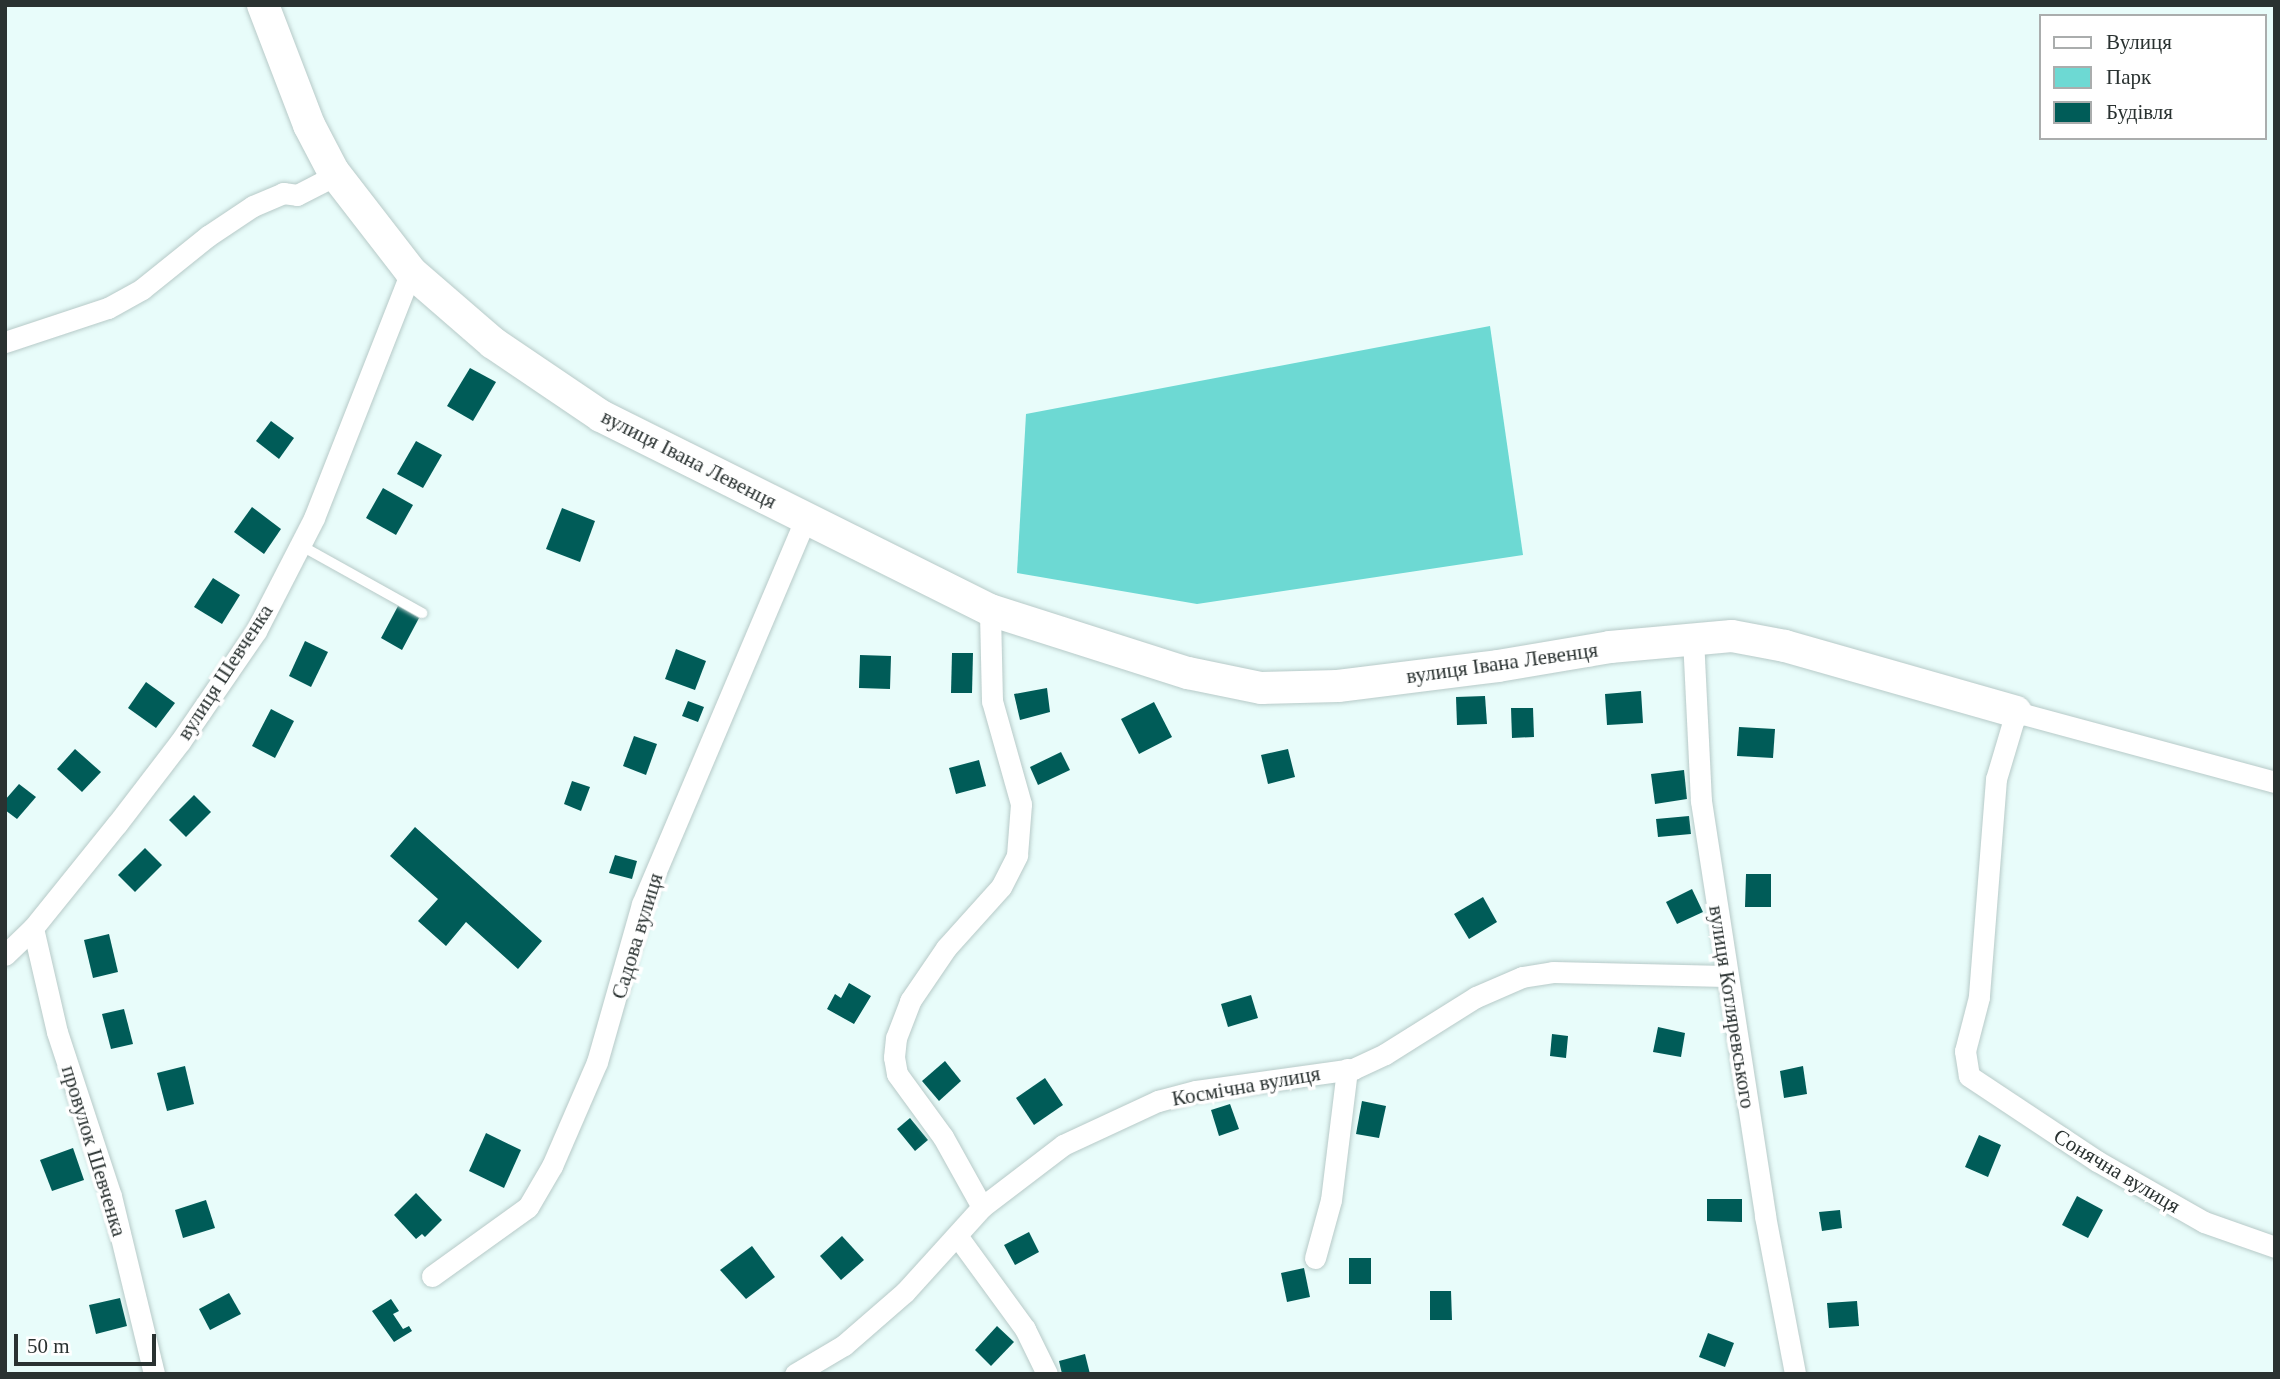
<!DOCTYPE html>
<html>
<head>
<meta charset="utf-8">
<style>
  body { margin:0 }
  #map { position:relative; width:2280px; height:1379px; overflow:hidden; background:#e8fcfa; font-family:"Times New Roman",serif }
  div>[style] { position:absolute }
  .green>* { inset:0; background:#6dd9d3 }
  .building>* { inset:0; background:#005c58 }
  .roads { filter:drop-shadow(0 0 2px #b7cac8) drop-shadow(0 0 2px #b7cac8) }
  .lane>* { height:10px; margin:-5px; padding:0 5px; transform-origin:5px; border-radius:5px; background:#fff }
  .street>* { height:21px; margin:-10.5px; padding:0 10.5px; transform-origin:10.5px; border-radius:10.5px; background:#fff }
  .secondary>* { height:32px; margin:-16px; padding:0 16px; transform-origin:16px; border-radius:16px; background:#fff }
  span { translate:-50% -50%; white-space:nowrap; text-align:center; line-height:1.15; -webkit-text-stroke:7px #fff; paint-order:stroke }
  .street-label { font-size:21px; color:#2a3231 }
  .frame { position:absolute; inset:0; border:7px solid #2a3231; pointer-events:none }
  .legend { position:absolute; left:2039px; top:14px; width:228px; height:126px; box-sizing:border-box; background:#fff; border:2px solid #aaadad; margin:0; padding:9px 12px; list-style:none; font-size:21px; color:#2a3231 }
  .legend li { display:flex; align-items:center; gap:14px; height:35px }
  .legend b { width:35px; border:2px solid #aaadad }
  .scale { position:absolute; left:14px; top:1334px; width:142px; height:32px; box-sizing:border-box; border:4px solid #2a3231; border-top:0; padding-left:9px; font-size:21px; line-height:24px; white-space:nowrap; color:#2a3231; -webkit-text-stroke:5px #fff; paint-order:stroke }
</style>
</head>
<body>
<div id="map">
  <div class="green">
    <div style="clip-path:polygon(1490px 326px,1523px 555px,1197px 604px,1017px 573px,1026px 414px)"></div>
  </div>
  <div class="building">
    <div style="clip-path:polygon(470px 368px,496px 382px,473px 421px,447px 406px)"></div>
    <div style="clip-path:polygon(271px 421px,294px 438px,279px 459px,256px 441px)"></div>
    <div style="clip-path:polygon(416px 441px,442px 455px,423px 488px,397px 474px)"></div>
    <div style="clip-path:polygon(383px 488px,413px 505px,396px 535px,366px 518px)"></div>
    <div style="clip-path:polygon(252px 507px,281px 529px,264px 554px,234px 532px)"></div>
    <div style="clip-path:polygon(562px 508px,595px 521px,580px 562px,546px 549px)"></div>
    <div style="clip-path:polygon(213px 578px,240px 595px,222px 624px,194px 607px)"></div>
    <div style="clip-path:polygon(398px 606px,419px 618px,402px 650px,381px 638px)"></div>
    <div style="clip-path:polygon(305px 641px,328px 652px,311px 687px,289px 676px)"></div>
    <div style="clip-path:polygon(676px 649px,706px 661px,695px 690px,665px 679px)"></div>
    <div style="clip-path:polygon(952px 653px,973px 653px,972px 693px,951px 693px)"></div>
    <div style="clip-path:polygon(860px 655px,891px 656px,890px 689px,859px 688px)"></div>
    <div style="clip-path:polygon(146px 682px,175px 703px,156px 728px,128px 708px)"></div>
    <div style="clip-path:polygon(1047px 688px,1050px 712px,1020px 720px,1014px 694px)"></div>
    <div style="clip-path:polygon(1641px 691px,1643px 723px,1607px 725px,1605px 694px)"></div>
    <div style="clip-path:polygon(1485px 696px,1487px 724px,1457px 725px,1456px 697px)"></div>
    <div style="clip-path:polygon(688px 701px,704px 707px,698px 722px,682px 716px)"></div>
    <div style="clip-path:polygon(1154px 702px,1172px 737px,1139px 754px,1121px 719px)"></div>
    <div style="clip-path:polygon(1511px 708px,1533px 708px,1534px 737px,1512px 738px)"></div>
    <div style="clip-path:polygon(271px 709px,294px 721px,275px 758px,252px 746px)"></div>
    <div style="clip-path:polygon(1739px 727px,1775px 729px,1773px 758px,1737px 756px)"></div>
    <div style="clip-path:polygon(634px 736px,657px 744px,646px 775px,623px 766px)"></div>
    <div style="clip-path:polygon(75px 749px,101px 772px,82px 792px,57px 769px)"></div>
    <div style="clip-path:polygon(1288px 749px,1295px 777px,1268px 784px,1261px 755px)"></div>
    <div style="clip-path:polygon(1061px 752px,1070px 770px,1038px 785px,1030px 767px)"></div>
    <div style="clip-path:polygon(979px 760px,986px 786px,956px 794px,949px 768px)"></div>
    <div style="clip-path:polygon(1684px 770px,1687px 799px,1655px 804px,1651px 774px)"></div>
    <div style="clip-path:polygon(572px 781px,590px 787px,581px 811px,564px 804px)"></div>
    <div style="clip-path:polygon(19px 784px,36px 797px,17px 819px,5px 810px,5px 800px)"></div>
    <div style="clip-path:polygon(194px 795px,211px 812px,186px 837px,169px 820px)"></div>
    <div style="clip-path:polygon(1689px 816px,1691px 834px,1658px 837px,1656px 819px)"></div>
    <div style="clip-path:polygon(415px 827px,542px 941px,518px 969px,466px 922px,446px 946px,418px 921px,438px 899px,390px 856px)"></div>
    <div style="clip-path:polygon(145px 848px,162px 865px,135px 892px,118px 875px)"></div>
    <div style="clip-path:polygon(615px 855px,637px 861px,632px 879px,609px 873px)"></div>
    <div style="clip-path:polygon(1746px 874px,1771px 874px,1771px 907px,1745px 907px)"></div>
    <div style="clip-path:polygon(1692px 889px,1703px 912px,1677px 924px,1666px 902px)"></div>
    <div style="clip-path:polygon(1483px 897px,1497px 922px,1469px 939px,1454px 914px)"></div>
    <div style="clip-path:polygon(109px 934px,118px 972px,93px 978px,84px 940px)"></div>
    <div style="clip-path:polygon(849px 983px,871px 996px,854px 1024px,827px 1009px,835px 994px,841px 998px)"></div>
    <div style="clip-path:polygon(1251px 995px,1258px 1018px,1228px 1027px,1221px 1004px)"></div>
    <div style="clip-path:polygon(124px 1009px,133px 1044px,111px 1049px,102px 1014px)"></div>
    <div style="clip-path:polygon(1658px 1027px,1685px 1033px,1681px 1057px,1653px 1052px)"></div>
    <div style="clip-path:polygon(1552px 1034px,1568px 1036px,1566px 1058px,1550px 1056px)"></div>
    <div style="clip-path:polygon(945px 1061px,961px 1081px,939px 1101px,922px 1081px)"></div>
    <div style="clip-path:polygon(185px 1066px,194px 1104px,167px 1111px,157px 1073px)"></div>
    <div style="clip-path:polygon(1803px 1066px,1807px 1094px,1784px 1098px,1780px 1071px)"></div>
    <div style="clip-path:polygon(1045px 1078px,1063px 1105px,1034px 1125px,1016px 1098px)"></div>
    <div style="clip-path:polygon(1362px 1101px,1386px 1106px,1379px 1138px,1356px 1134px)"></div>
    <div style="clip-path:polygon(1230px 1104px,1239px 1129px,1219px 1136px,1211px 1110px)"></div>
    <div style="clip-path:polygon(910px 1118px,928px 1140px,915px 1151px,897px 1129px)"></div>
    <div style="clip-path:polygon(486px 1133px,521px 1150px,504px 1188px,469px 1171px)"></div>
    <div style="clip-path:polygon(1979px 1135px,2001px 1145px,1988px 1177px,1965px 1167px)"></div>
    <div style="clip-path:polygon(73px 1148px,84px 1180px,52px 1191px,40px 1160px)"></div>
    <div style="clip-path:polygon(416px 1193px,442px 1220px,425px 1237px,422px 1234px,416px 1239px,394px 1215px)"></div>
    <div style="clip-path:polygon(2077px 1196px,2103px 1210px,2088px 1238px,2062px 1225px)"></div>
    <div style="clip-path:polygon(1707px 1199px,1742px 1199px,1742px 1222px,1707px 1221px)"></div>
    <div style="clip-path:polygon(206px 1200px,215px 1228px,183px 1238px,175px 1210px)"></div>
    <div style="clip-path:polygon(1840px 1210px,1842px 1228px,1822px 1231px,1819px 1212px)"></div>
    <div style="clip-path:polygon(1029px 1232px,1039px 1252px,1015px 1265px,1004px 1245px)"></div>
    <div style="clip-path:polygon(842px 1236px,864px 1260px,841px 1280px,820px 1256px)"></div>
    <div style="clip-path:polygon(752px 1246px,775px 1277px,746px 1299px,720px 1270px)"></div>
    <div style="clip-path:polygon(1349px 1258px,1371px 1258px,1371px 1284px,1349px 1284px)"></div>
    <div style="clip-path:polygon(1304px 1268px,1310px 1297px,1287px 1302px,1281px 1273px)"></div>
    <div style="clip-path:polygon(1430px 1291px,1451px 1291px,1452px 1320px,1430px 1320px)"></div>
    <div style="clip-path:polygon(229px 1293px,241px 1314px,210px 1330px,199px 1309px)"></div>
    <div style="clip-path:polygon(120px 1298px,127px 1326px,96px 1334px,89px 1305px)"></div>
    <div style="clip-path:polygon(391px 1299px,399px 1311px,393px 1314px,403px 1329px,409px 1326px,412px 1331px,394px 1342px,372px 1311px)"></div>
    <div style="clip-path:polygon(1857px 1301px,1859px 1326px,1829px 1328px,1827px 1303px)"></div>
    <div style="clip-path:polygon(997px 1326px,1014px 1342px,991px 1366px,975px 1350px)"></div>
    <div style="clip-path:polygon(1708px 1333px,1734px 1343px,1725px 1367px,1699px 1357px)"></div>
    <div style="clip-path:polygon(1085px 1354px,1090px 1374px,1062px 1374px,1059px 1361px)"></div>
  </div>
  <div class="roads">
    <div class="lane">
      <div style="left:300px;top:545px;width:140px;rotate:29.1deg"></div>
    </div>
    <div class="street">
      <div style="left:5px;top:342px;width:108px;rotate:-18.3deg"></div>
      <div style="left:108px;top:308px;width:39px;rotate:-29deg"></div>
      <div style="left:142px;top:289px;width:85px;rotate:-38.8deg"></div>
      <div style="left:208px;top:236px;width:54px;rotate:-33.7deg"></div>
      <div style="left:253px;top:206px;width:33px;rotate:-23deg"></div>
      <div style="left:283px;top:193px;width:14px;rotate:8deg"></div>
      <div style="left:297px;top:195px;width:44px;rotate:-27.1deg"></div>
      <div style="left:1693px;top:638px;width:163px;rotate:87.2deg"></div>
      <div style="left:1701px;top:801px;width:420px;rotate:81.2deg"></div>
      <div style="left:1765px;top:1216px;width:161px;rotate:79.2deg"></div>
      <div style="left:2275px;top:782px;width:268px;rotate:-164.9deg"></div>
      <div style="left:2016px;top:712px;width:70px;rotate:106.6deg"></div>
      <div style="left:1996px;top:779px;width:219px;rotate:94.5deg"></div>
      <div style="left:1979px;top:997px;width:56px;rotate:104.5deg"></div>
      <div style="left:1965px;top:1051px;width:25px;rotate:81deg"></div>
      <div style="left:1969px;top:1076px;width:154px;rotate:33.6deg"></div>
      <div style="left:2097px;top:1161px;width:123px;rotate:29.7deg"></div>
      <div style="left:2204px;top:1222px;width:75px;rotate:19.4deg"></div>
      <div style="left:33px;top:928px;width:107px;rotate:77deg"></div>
      <div style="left:57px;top:1032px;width:173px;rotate:71.8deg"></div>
      <div style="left:111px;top:1196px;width:183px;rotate:76.4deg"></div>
      <div style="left:5px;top:955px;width:39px;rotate:-44deg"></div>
      <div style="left:33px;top:928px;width:134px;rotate:-51.1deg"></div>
      <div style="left:117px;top:824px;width:103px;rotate:-52.5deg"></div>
      <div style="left:180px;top:742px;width:135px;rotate:-55.6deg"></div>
      <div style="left:256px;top:631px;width:127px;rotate:-62.8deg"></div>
      <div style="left:314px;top:518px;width:264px;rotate:-68.5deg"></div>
      <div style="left:982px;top:1207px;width:80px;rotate:-119.1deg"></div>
      <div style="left:943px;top:1137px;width:78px;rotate:-126.1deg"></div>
      <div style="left:897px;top:1074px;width:17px;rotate:-100deg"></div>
      <div style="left:894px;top:1057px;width:19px;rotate:-84deg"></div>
      <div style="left:896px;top:1038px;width:40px;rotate:-69deg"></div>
      <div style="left:910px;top:1001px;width:64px;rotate:-55.8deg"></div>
      <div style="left:946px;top:948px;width:82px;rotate:-48deg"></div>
      <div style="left:1001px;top:887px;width:36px;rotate:-63deg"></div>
      <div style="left:1017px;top:855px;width:51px;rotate:-85.5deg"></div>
      <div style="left:1021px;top:804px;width:107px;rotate:-105.7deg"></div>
      <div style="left:992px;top:701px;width:91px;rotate:-91.3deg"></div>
      <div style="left:958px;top:1237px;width:114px;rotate:53.9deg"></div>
      <div style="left:1025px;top:1329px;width:50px;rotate:63.9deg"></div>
      <div style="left:1315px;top:1258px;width:60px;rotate:-74.6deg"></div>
      <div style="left:1331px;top:1200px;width:132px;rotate:-83deg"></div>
      <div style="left:432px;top:1276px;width:118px;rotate:-35.7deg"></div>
      <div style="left:528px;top:1207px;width:48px;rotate:-59.7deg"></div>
      <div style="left:552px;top:1166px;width:113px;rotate:-66.6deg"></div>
      <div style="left:597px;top:1062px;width:164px;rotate:-74.1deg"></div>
      <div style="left:642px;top:904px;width:419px;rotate:-67deg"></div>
      <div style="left:795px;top:1374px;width:57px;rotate:-30.6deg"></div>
      <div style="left:844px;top:1345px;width:81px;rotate:-41deg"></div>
      <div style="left:905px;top:1292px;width:115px;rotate:-47.8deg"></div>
      <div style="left:982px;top:1207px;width:102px;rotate:-37.4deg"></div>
      <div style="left:1063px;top:1145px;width:105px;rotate:-24.9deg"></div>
      <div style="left:1158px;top:1101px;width:39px;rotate:-15deg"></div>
      <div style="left:1196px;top:1091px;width:159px;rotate:-8deg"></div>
      <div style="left:1353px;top:1069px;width:35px;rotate:-25deg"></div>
      <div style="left:1385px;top:1054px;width:107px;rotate:-32.1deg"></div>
      <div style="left:1476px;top:997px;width:50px;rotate:-23.5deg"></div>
      <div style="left:1522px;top:977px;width:31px;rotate:-9deg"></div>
      <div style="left:1553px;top:972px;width:173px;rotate:1.3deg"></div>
    </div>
    <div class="secondary">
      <div style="left:263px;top:5px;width:129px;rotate:69deg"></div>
      <div style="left:309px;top:125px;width:52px;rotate:62.4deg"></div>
      <div style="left:333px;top:171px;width:128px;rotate:52.3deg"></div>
      <div style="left:411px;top:272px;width:108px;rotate:40.9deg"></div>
      <div style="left:493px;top:343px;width:130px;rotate:34.1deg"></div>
      <div style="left:601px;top:416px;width:435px;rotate:26.5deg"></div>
      <div style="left:990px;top:610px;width:208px;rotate:17.7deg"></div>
      <div style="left:1188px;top:673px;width:75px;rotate:11.6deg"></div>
      <div style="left:1261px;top:688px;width:77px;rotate:-1.5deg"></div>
      <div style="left:1338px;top:686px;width:161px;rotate:-7.1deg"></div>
      <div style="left:1498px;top:666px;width:114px;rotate:-9.6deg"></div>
      <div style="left:1610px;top:647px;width:122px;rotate:-5.2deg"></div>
      <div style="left:1732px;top:636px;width:54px;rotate:10.7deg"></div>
      <div style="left:1785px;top:646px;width:240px;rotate:15.9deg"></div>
    </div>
  </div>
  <div class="street-label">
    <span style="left:689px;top:459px;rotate:27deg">вулиця Івана Левенця</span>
    <span style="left:1502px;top:663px;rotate:-8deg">вулиця Івана Левенця</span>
    <span style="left:225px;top:672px;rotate:-57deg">вулиця Шевченка</span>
    <span style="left:637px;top:936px;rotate:-73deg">Садова вулиця</span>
    <span style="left:1732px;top:1007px;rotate:81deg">вулиця Котляревського</span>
    <span style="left:1246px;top:1086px;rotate:-10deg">Космічна вулиця</span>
    <span style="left:94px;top:1151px;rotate:73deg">провулок Шевченка</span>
    <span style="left:2117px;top:1171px;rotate:31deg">Сонячна вулиця</span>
  </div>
  <div class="frame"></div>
  <ul class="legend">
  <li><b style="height:9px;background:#fff"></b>Вулиця</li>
  <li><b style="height:19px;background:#6dd9d3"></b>Парк</li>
  <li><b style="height:19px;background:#005c58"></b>Будівля</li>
  </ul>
  <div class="scale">50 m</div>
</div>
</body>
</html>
